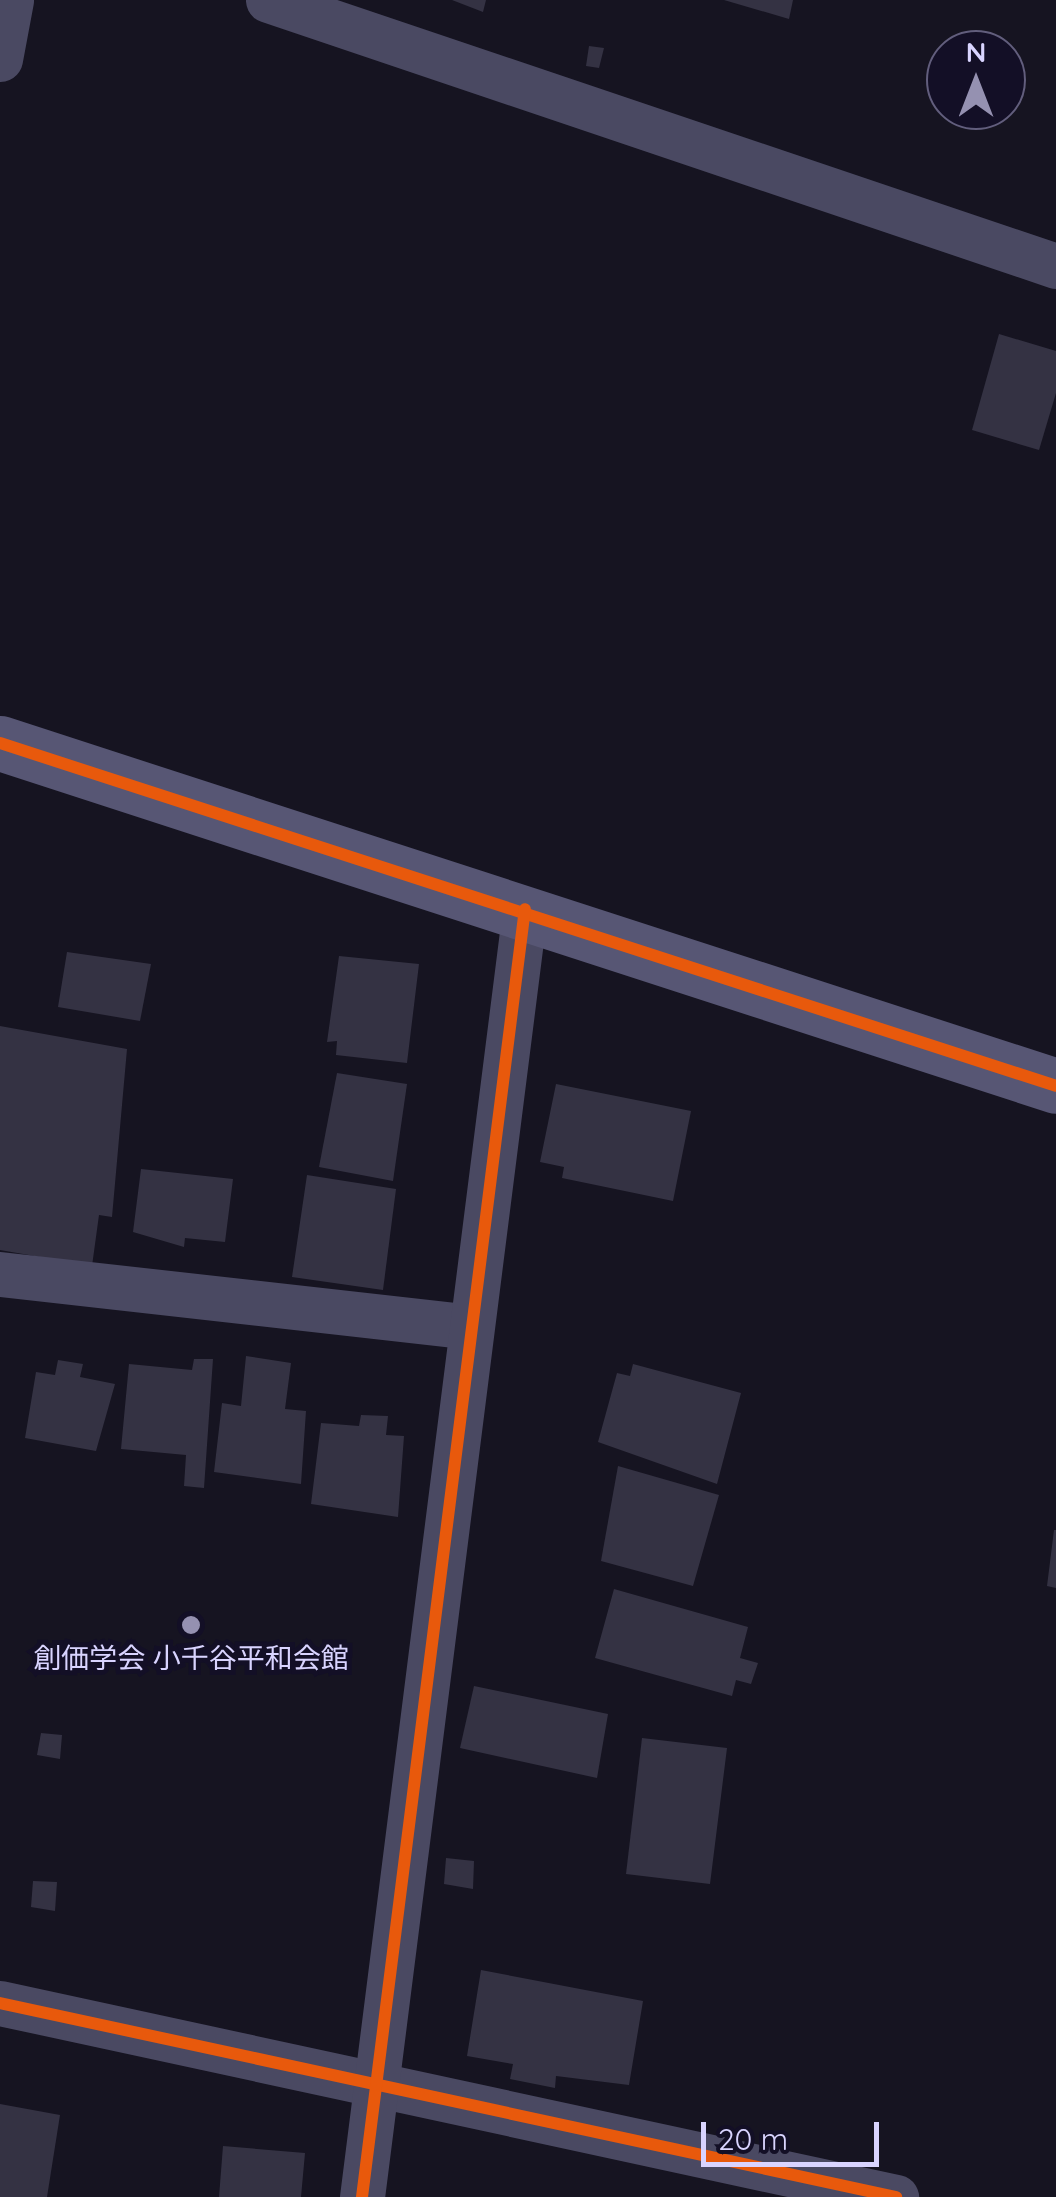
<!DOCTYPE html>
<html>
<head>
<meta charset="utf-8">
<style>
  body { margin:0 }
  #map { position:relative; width:1056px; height:2197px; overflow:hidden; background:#161421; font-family:Quicksand,"Noto Sans JP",sans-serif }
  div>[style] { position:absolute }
  .building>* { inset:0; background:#343243 }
  .street>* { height:45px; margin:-22.5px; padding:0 22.5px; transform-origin:22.5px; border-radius:22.5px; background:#4a4962 }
  .secondary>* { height:55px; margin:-27.5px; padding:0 27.5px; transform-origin:27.5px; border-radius:27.5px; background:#575674 }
  .cycleway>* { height:12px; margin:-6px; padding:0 6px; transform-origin:6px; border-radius:6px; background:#e8590c }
  .dots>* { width:28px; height:28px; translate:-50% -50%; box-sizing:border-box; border:5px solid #130f26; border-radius:50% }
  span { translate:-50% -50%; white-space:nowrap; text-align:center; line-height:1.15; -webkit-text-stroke:10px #130f26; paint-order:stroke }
  .poi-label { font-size:28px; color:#d9d4ff }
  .north { position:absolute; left:926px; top:30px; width:100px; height:100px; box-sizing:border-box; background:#130f26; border:2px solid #625e7d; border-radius:50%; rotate:0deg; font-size:28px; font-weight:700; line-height:40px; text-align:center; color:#d9d4ff }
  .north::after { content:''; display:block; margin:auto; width:35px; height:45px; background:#9591b1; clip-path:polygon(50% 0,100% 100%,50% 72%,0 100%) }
  .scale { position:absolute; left:701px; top:2122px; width:178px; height:45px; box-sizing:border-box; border:5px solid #d9d4ff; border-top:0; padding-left:12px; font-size:30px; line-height:35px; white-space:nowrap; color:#d9d4ff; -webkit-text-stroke:8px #130f26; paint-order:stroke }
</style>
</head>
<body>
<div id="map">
  <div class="building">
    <div style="clip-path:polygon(452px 0,486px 0,483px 12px)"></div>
    <div style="clip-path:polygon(724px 0,793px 0,789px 19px)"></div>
    <div style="clip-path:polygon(589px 46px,604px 48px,599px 68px,586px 66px)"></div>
    <div style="clip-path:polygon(999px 334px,1056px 351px,1056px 393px,1039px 450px,972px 430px)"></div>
    <div style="clip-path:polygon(67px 952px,151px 964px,140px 1021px,58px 1007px)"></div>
    <div style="clip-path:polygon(339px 956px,419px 964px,407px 1063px,336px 1055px,337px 1041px,327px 1042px)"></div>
    <div style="clip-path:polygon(0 1026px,127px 1049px,112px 1217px,99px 1215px,92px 1266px,0 1250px)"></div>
    <div style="clip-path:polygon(337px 1073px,407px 1084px,393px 1181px,319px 1167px)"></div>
    <div style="clip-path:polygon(556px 1084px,691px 1111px,673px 1201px,562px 1178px,564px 1167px,540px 1162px)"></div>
    <div style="clip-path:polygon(141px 1169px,233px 1179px,225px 1242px,185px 1238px,184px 1247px,133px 1232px)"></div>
    <div style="clip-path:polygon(307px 1175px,396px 1189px,383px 1290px,292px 1277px)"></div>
    <div style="clip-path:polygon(246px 1356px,291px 1363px,285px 1409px,306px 1411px,301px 1484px,214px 1472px,222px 1403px,241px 1406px)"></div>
    <div style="clip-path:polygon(194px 1359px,213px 1359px,204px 1488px,184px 1486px,186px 1455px,121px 1449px,129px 1364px,192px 1370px)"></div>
    <div style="clip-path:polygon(58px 1360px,83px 1364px,80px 1377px,115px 1384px,96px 1451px,25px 1438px,36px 1372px,55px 1375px)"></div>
    <div style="clip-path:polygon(633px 1364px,741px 1393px,717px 1484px,598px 1442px,617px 1373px,630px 1376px)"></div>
    <div style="clip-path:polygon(361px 1415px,388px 1416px,386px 1435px,404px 1436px,398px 1517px,311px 1504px,321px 1423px,359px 1426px)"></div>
    <div style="clip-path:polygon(618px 1466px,719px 1495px,693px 1586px,601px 1561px)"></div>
    <div style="clip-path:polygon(1054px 1530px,1056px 1530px,1056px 1588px,1047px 1586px)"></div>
    <div style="clip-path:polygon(614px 1589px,748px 1627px,740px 1658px,758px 1663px,751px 1684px,736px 1680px,732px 1696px,595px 1658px)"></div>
    <div style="clip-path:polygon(474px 1686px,608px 1714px,597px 1778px,460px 1748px)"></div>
    <div style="clip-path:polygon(41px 1733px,62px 1735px,60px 1759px,37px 1755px)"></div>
    <div style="clip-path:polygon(642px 1738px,727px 1748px,710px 1884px,626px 1874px)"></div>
    <div style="clip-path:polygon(446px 1858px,474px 1861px,473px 1889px,444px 1884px)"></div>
    <div style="clip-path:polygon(33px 1881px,57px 1882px,55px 1911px,31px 1907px)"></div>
    <div style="clip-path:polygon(481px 1970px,643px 2001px,629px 2085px,556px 2076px,555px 2088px,510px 2079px,513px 2064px,467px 2056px)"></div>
    <div style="clip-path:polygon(0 2104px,60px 2115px,47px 2197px,0 2197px)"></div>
    <div style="clip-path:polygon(223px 2146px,305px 2153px,301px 2197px,219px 2197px)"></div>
  </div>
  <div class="street">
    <div style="left:268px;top:0;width:832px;rotate:18.65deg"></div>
    <div style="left:0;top:59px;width:60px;rotate:-79.4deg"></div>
    <div style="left:0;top:1274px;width:474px;rotate:6.4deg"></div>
    <div style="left:0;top:2003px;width:917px;rotate:12.22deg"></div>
    <div style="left:362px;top:2197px;width:1298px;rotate:-82.79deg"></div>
  </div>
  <div class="secondary">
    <div style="left:0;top:743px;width:1110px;rotate:17.99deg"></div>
  </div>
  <div class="cycleway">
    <div style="left:0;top:743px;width:1110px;rotate:17.99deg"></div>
    <div style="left:0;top:2003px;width:917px;rotate:12.22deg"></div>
    <div style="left:362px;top:2197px;width:1298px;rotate:-82.79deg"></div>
  </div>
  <div class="dots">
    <div style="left:191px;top:1625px;background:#9591b1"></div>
  </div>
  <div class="poi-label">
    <span style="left:191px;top:1658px">創価学会 小千谷平和会館</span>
  </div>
  <div class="north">N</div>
  <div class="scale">20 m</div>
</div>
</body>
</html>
